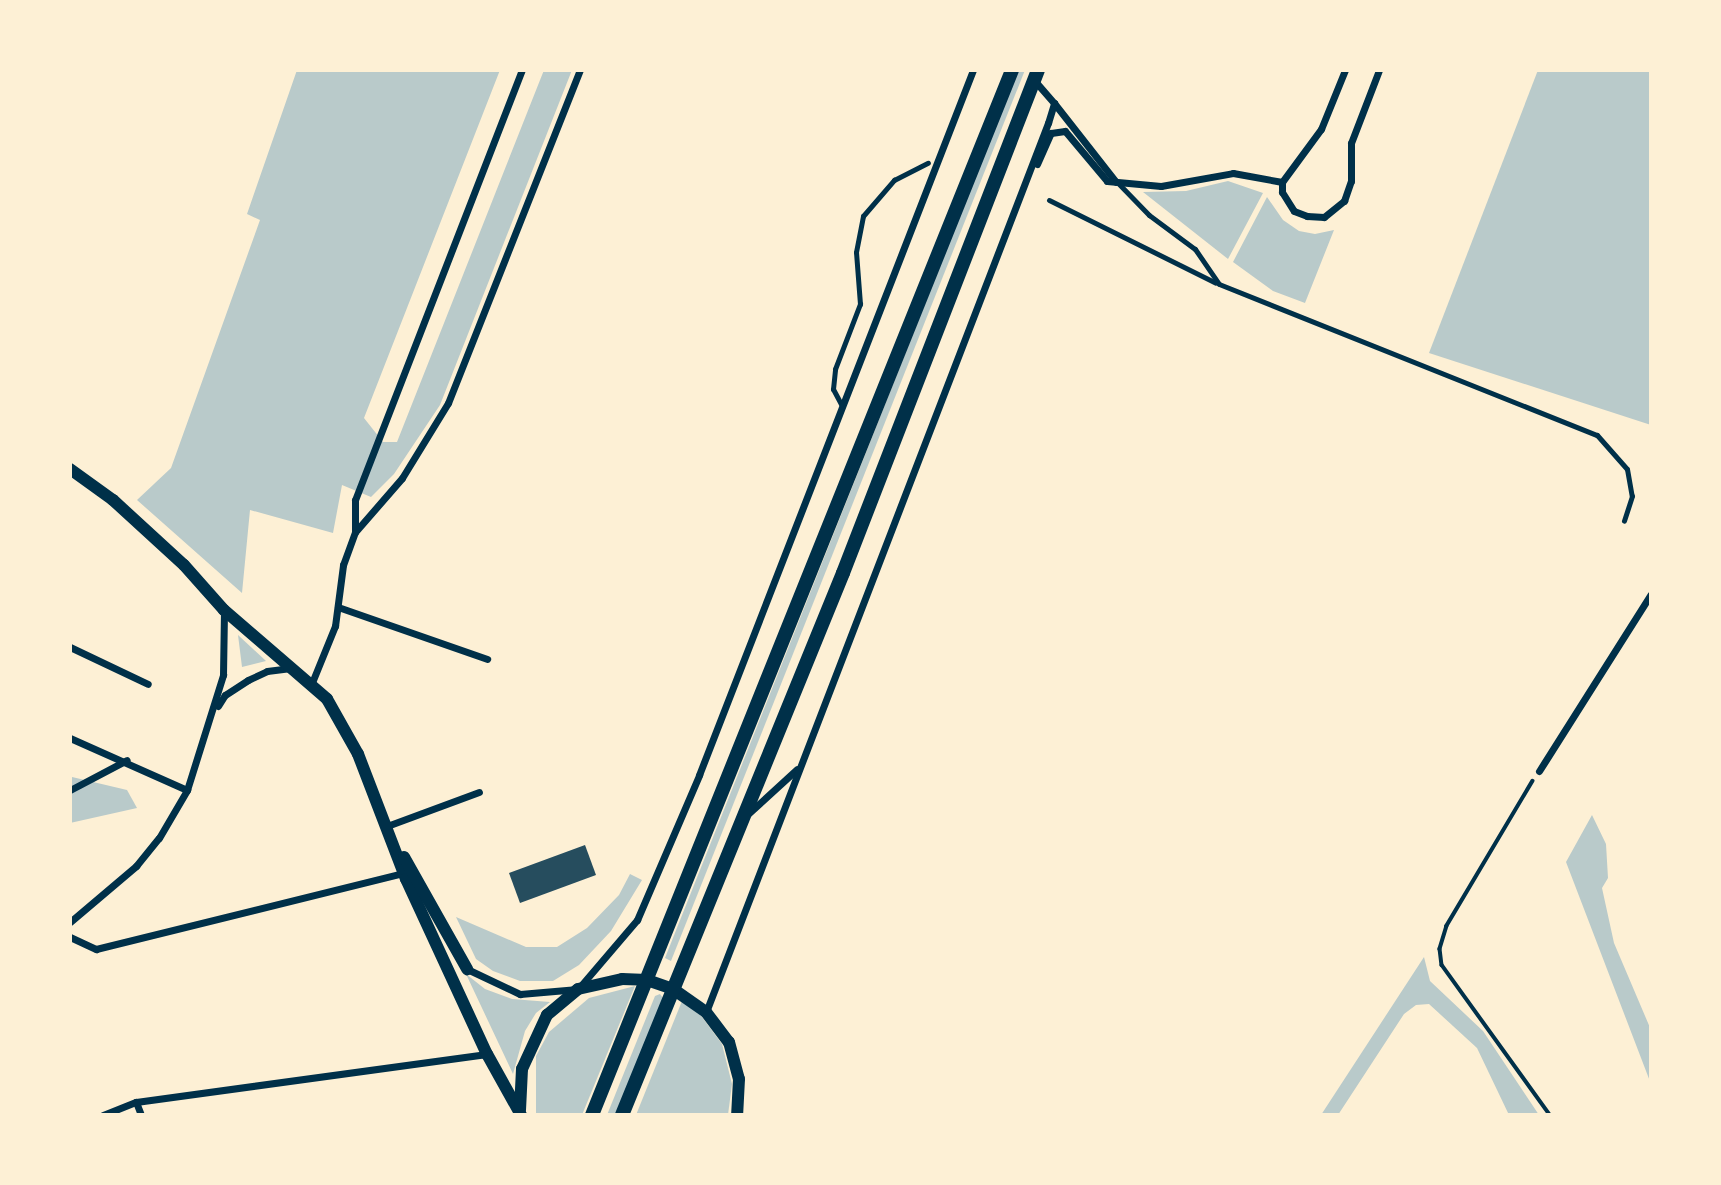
<!DOCTYPE html>
<html>
<head>
<meta charset="utf-8">
<style>
  body { margin:0 }
  #map { position:relative; width:1721px; height:1185px; overflow:hidden; background:#fdf0d5; font-family:Manrope,sans-serif }
  div>[style] { position:absolute }
  .green>* { inset:0; background:#b9caca }
  .building>* { inset:0; background:#264d5e }
  .path>* { height:3.5px; margin:-1.75px; padding:0 1.75px; transform-origin:1.75px; border-radius:1.75px; background:#003049 }
  .service>* { height:5px; margin:-2.5px; padding:0 2.5px; transform-origin:2.5px; border-radius:2.5px; background:#003049 }
  .minor>* { height:7px; margin:-3.5px; padding:0 3.5px; transform-origin:3.5px; border-radius:3.5px; background:#003049 }
  .tertiary>* { height:12px; margin:-6px; padding:0 6px; transform-origin:6px; border-radius:6px; background:#003049 }
  .secondary>* { height:14px; margin:-7px; padding:0 7px; transform-origin:7px; border-radius:7px; background:#003049 }
  span { translate:-50% -50%; white-space:nowrap; text-align:center; line-height:1.15; -webkit-text-stroke:5px #fdf0d5; paint-order:stroke }
  .frame { position:absolute; inset:0; border:72px solid #fdf0d5; pointer-events:none }
</style>
</head>
<body>
<div id="map">
  <div class="green">
    <div style="clip-path:polygon(297px 70px,500px 70px,364px 418px,383px 442px,397px 442px,544px 70px,572px 70px,440px 405px,394px 474px,371px 497px,342px 485px,333px 533px,250px 510px,242px 593px,137px 500px,171px 468px,260px 220px,247px 214px)"></div>
    <div style="clip-path:polygon(1018px 70px,1025px 70px,671px 961px,665px 958px)"></div>
    <div style="clip-path:polygon(1538px 70px,1651px 70px,1651px 425px,1429px 353px)"></div>
    <div style="clip-path:polygon(1228px 181px,1263px 193px,1228px 259px,1143px 192px,1186px 191px)"></div>
    <div style="clip-path:polygon(1267px 197px,1283px 220px,1299px 231px,1315px 234px,1334px 230px,1305px 303px,1273px 291px,1233px 262px)"></div>
    <div style="clip-path:polygon(238px 635px,266px 661px,242px 667px)"></div>
    <div style="clip-path:polygon(72px 777px,127px 790px,137px 808px,70px 823px)"></div>
    <div style="clip-path:polygon(1592px 815px,1606px 844px,1608px 878px,1602px 888px,1614px 943px,1651px 1030px,1651px 1084px,1566px 862px)"></div>
    <div style="clip-path:polygon(630px 874px,642px 880px,611px 931px,579px 965px,553px 981px,520px 981px,493px 971px,476px 959px,456px 917px,526px 947px,557px 947px,587px 928px,619px 895px)"></div>
    <div style="clip-path:polygon(1424px 957px,1430px 981px,1483px 1031px,1539px 1115px,1509px 1115px,1477px 1048px,1429px 1004px,1416px 1005px,1404px 1014px,1338px 1115px,1321px 1115px)"></div>
    <div style="clip-path:polygon(466px 974px,485px 989px,512px 999px,550px 1002px,536px 1013px,525px 1031px,513px 1074px)"></div>
    <div style="clip-path:polygon(635px 986px,582px 1115px,536px 1115px,536px 1056px,549px 1032px,589px 998px)"></div>
    <div style="clip-path:polygon(660px 994px,663px 998px,617px 1115px,607px 1115px,655px 996px)"></div>
    <div style="clip-path:polygon(682px 1001px,699px 1013px,722px 1044px,732px 1084px,728px 1115px,636px 1115px)"></div>
  </div>
  <div class="building">
    <div style="clip-path:polygon(585px 845px,596px 875px,520px 903px,509px 873px)"></div>
  </div>
  <div class="path">
    <div style="left:1533px;top:781px;width:169px;rotate:120.7deg"></div>
    <div style="left:1447px;top:926px;width:24px;rotate:107deg"></div>
    <div style="left:1440px;top:949px;width:16px;rotate:83deg"></div>
    <div style="left:1442px;top:965px;width:185px;rotate:54.2deg"></div>
  </div>
  <div class="service">
    <div style="left:1117px;top:182px;width:46px;rotate:45.9deg"></div>
    <div style="left:1149px;top:215px;width:57px;rotate:36.5deg"></div>
    <div style="left:1195px;top:249px;width:42px;rotate:55.6deg"></div>
    <div style="left:1219px;top:284px;width:407px;rotate:21.8deg"></div>
    <div style="left:1597px;top:435px;width:45px;rotate:48.6deg"></div>
    <div style="left:1627px;top:469px;width:27px;rotate:80deg"></div>
    <div style="left:1632px;top:496px;width:26px;rotate:108deg"></div>
    <div style="left:1049px;top:200px;width:186px;rotate:26.4deg"></div>
    <div style="left:841px;top:404px;width:17px;rotate:-118deg"></div>
    <div style="left:833px;top:389px;width:20px;rotate:-84deg"></div>
    <div style="left:835px;top:369px;width:70px;rotate:-69deg"></div>
    <div style="left:860px;top:304px;width:52px;rotate:-94.4deg"></div>
    <div style="left:856px;top:252px;width:37px;rotate:-79deg"></div>
    <div style="left:863px;top:216px;width:48px;rotate:-49.3deg"></div>
    <div style="left:894px;top:180px;width:38px;rotate:-27deg"></div>
  </div>
  <div class="minor">
    <div style="left:1345px;top:70px;width:64px;rotate:112.1deg"></div>
    <div style="left:1321px;top:129px;width:66px;rotate:126.3deg"></div>
    <div style="left:1282px;top:182px;width:10px;rotate:90deg"></div>
    <div style="left:1282px;top:192px;width:22px;rotate:58deg"></div>
    <div style="left:1294px;top:211px;width:14px;rotate:21deg"></div>
    <div style="left:1307px;top:216px;width:17px;rotate:3deg"></div>
    <div style="left:1324px;top:217px;width:26px;rotate:-39deg"></div>
    <div style="left:1344px;top:201px;width:21px;rotate:-71deg"></div>
    <div style="left:1351px;top:181px;width:38px;rotate:-90deg"></div>
    <div style="left:1351px;top:143px;width:78px;rotate:-69deg"></div>
    <div style="left:1054px;top:103px;width:100px;rotate:51.9deg"></div>
    <div style="left:1037px;top:164px;width:34px;rotate:-66deg"></div>
    <div style="left:1051px;top:133px;width:14px;rotate:-8deg"></div>
    <div style="left:1065px;top:131px;width:65px;rotate:50deg"></div>
    <div style="left:1107px;top:181px;width:54px;rotate:5.3deg"></div>
    <div style="left:1161px;top:186px;width:73px;rotate:-10.2deg"></div>
    <div style="left:1233px;top:173px;width:50px;rotate:10.4deg"></div>
    <div style="left:356px;top:531px;width:70px;rotate:-49deg"></div>
    <div style="left:402px;top:478px;width:88px;rotate:-58.5deg"></div>
    <div style="left:448px;top:403px;width:358px;rotate:-68.4deg"></div>
    <div style="left:338px;top:607px;width:158px;rotate:19.2deg"></div>
    <div style="left:70px;top:647px;width:86px;rotate:25.4deg"></div>
    <div style="left:311px;top:685px;width:64px;rotate:-67.9deg"></div>
    <div style="left:335px;top:626px;width:62px;rotate:-82.5deg"></div>
    <div style="left:343px;top:565px;width:35px;rotate:-70deg"></div>
    <div style="left:355px;top:532px;width:32px;rotate:-90deg"></div>
    <div style="left:355px;top:500px;width:461px;rotate:-68.8deg"></div>
    <div style="left:218px;top:706px;width:13px;rotate:-58deg"></div>
    <div style="left:225px;top:695px;width:27px;rotate:-33deg"></div>
    <div style="left:248px;top:680px;width:21px;rotate:-25deg"></div>
    <div style="left:267px;top:671px;width:24px;rotate:-7deg"></div>
    <div style="left:70px;top:738px;width:128px;rotate:24deg"></div>
    <div style="left:1539px;top:771px;width:209px;rotate:-57.7deg"></div>
    <div style="left:70px;top:790px;width:64px;rotate:-27.8deg"></div>
    <div style="left:749px;top:813px;width:65px;rotate:-42.5deg"></div>
    <div style="left:387px;top:826px;width:98px;rotate:-20.3deg"></div>
    <div style="left:70px;top:922px;width:87px;rotate:-40.3deg"></div>
    <div style="left:136px;top:866px;width:36px;rotate:-51deg"></div>
    <div style="left:159px;top:838px;width:56px;rotate:-59.7deg"></div>
    <div style="left:187px;top:790px;width:121px;rotate:-72.6deg"></div>
    <div style="left:223px;top:675px;width:64px;rotate:-89.1deg"></div>
    <div style="left:70px;top:937px;width:29px;rotate:25deg"></div>
    <div style="left:96px;top:949px;width:317px;rotate:-13.9deg"></div>
    <div style="left:467px;top:969px;width:59px;rotate:25.3deg"></div>
    <div style="left:520px;top:994px;width:58px;rotate:-4.9deg"></div>
    <div style="left:578px;top:989px;width:91px;rotate:-49.5deg"></div>
    <div style="left:637px;top:920px;width:158px;rotate:-66.8deg"></div>
    <div style="left:699px;top:775px;width:756px;rotate:-68.76deg"></div>
    <div style="left:706px;top:1012px;width:953px;rotate:-68.96deg"></div>
    <div style="left:1048px;top:123px;width:21px;rotate:-73deg"></div>
    <div style="left:1054px;top:103px;width:30px;rotate:-131deg"></div>
    <div style="left:136px;top:1102px;width:14px;rotate:69deg"></div>
    <div style="left:103px;top:1115px;width:35px;rotate:-22deg"></div>
    <div style="left:136px;top:1102px;width:354px;rotate:-7.8deg"></div>
  </div>
  <div class="tertiary">
    <div style="left:70px;top:469px;width:53px;rotate:35.8deg"></div>
    <div style="left:113px;top:500px;width:96px;rotate:42.5deg"></div>
    <div style="left:184px;top:565px;width:60px;rotate:48.4deg"></div>
    <div style="left:224px;top:610px;width:136px;rotate:40.8deg"></div>
    <div style="left:327px;top:699px;width:63px;rotate:60.6deg"></div>
    <div style="left:358px;top:754px;width:134px;rotate:69deg"></div>
    <div style="left:406px;top:879px;width:193px;rotate:65.2deg"></div>
    <div style="left:487px;top:1054px;width:70px;rotate:60.9deg"></div>
    <div style="left:404px;top:857px;width:129px;rotate:60.6deg"></div>
    <div style="left:520px;top:1110px;width:41px;rotate:-87.2deg"></div>
    <div style="left:522px;top:1069px;width:60px;rotate:-65.2deg"></div>
    <div style="left:547px;top:1015px;width:40px;rotate:-40deg"></div>
    <div style="left:578px;top:989px;width:45px;rotate:-12.8deg"></div>
    <div style="left:622px;top:979px;width:25px;rotate:2deg"></div>
    <div style="left:647px;top:980px;width:28px;rotate:19deg"></div>
    <div style="left:673px;top:989px;width:40px;rotate:34.9deg"></div>
    <div style="left:706px;top:1012px;width:38px;rotate:53deg"></div>
    <div style="left:729px;top:1042px;width:38px;rotate:75deg"></div>
    <div style="left:739px;top:1079px;width:36px;rotate:93deg"></div>
  </div>
  <div class="secondary">
    <div style="left:592px;top:1115px;width:1126px;rotate:-68.1deg"></div>
    <div style="left:622px;top:1115px;width:585px;rotate:-67.82deg"></div>
    <div style="left:843px;top:573px;width:539px;rotate:-68.81deg"></div>
  </div>
  <div class="frame"></div>
</div>
</body>
</html>
